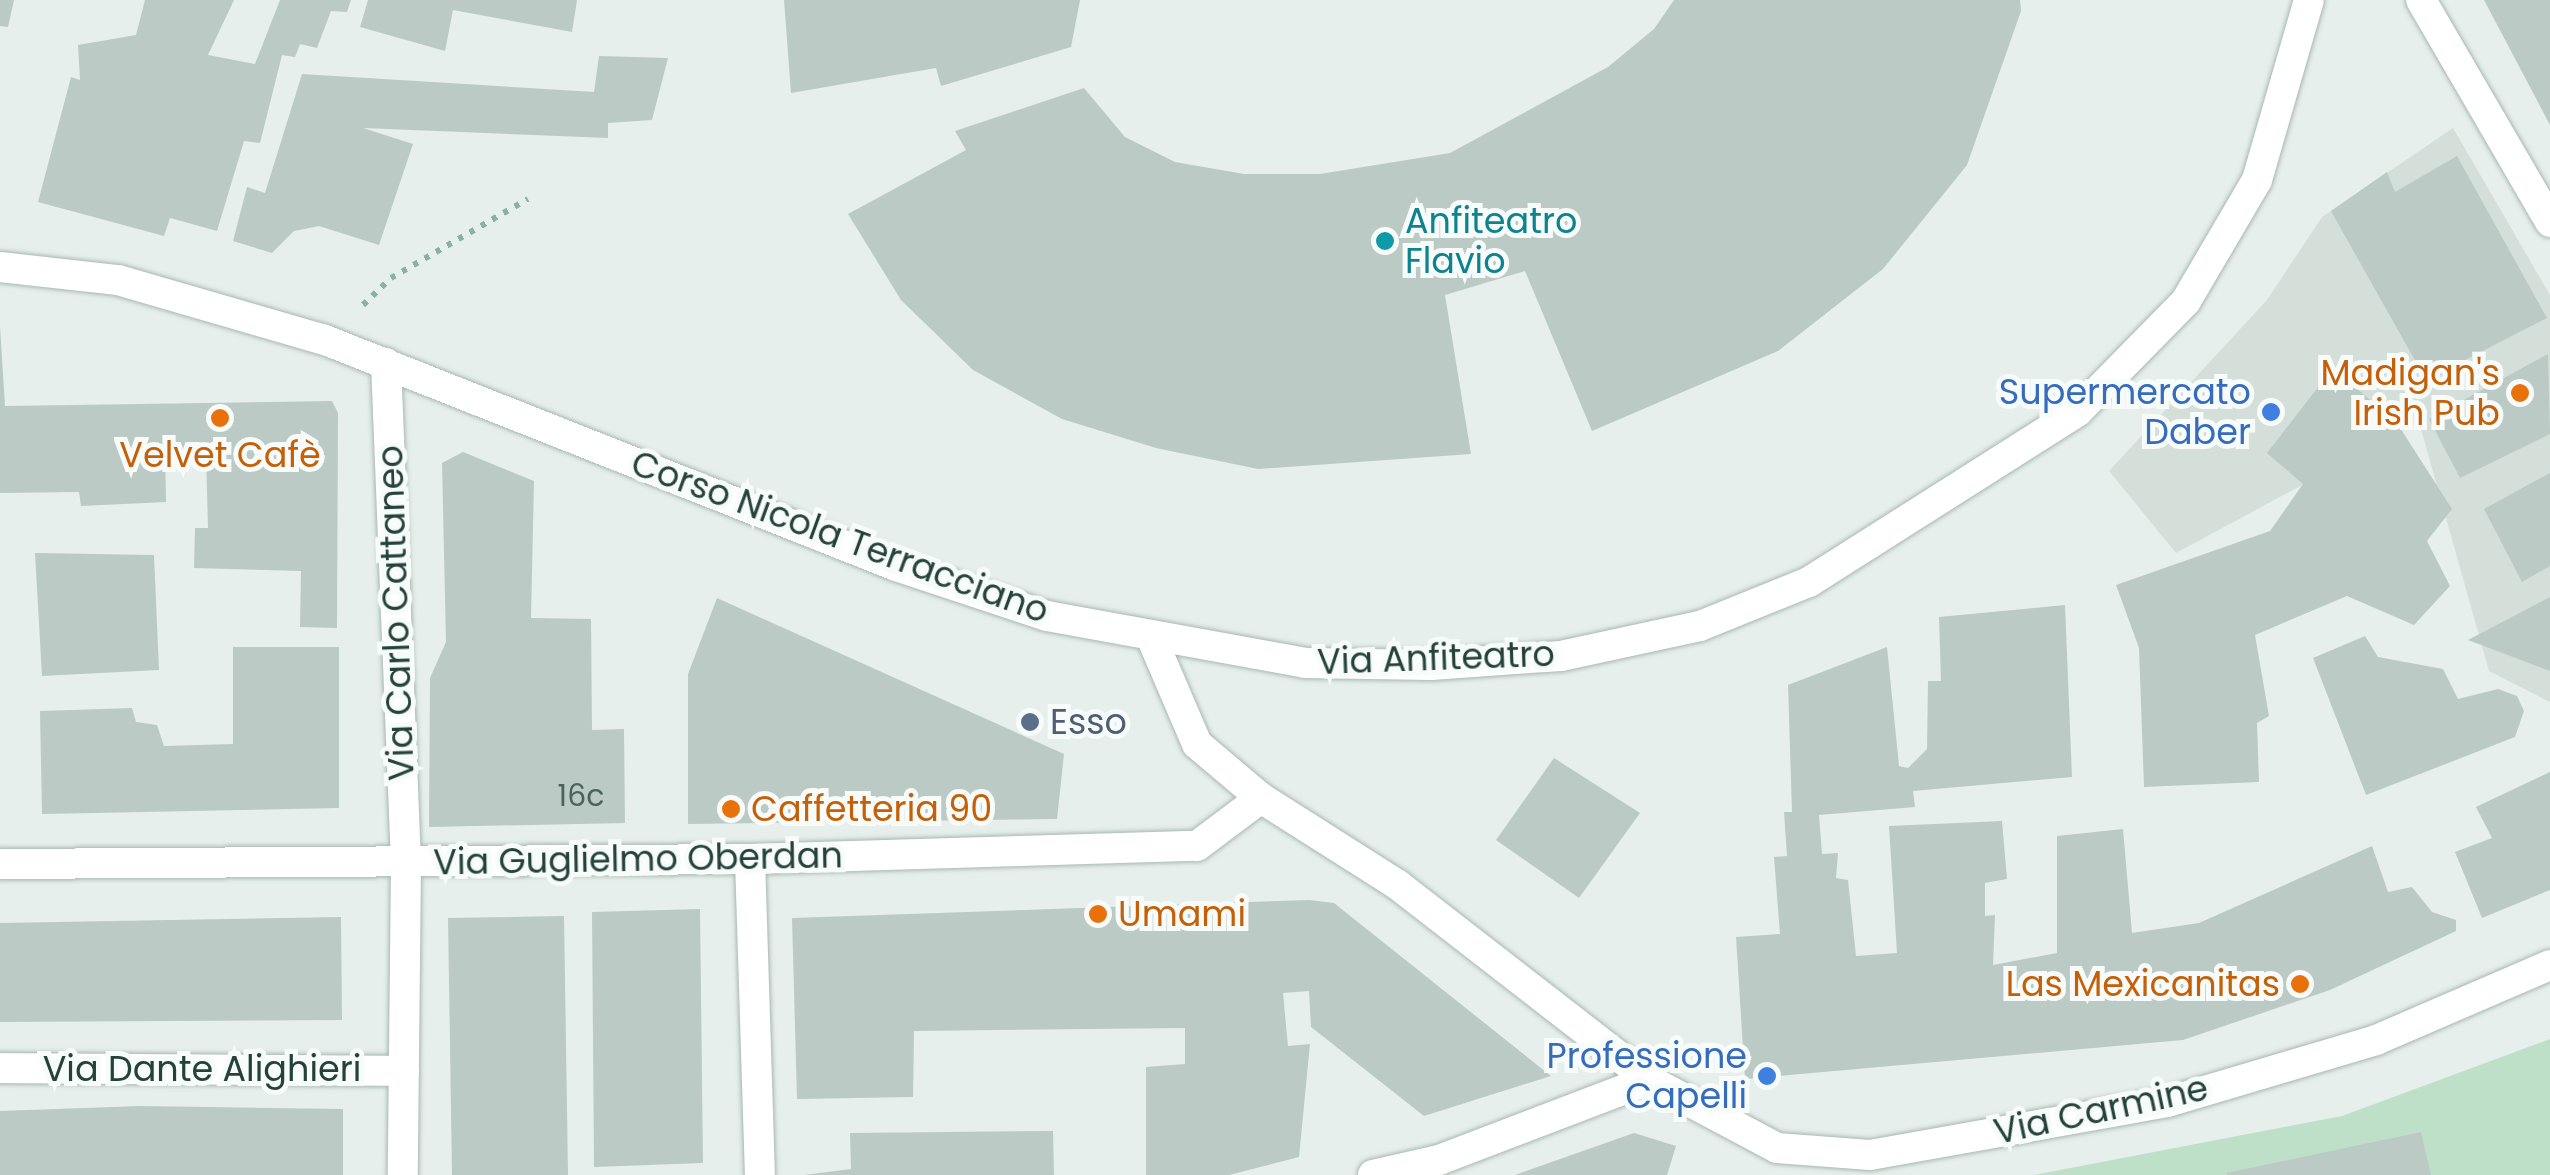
<!DOCTYPE html>
<html>
<head>
<meta charset="utf-8">
<style>
  body { margin:0 }
  #map { position:relative; width:2550px; height:1175px; overflow:hidden; background:#e6efeb; font-family:Poppins,sans-serif }
  div>[style] { position:absolute }
  .built>* { inset:0; background:#d4dfda }
  .green>* { inset:0; background:#bfe0c8 }
  .building>* { inset:0; background:#bbcac4 }
  .path>* { height:6px; margin-top:-3px; transform-origin:0; background:repeating-linear-gradient(90deg,#86b3a5 0 5px,transparent 0 13px) }
  .roads { filter:drop-shadow(0 0 2px #a8b8b2) drop-shadow(0 0 2px #a8b8b2) }
  .street>* { height:30px; margin:-15px; padding:0 15px; transform-origin:15px; border-radius:15px; background:#fff }
  .secondary>* { height:30px; margin:-15px; padding:0 15px; transform-origin:15px; border-radius:15px; background:#fff }
  .dots>* { width:28px; height:28px; translate:-50% -50%; box-sizing:border-box; border:5px solid #f7fbf9; border-radius:50% }
  span { translate:-50% -50%; white-space:nowrap; text-align:center; line-height:1.15; -webkit-text-stroke:10px #f7fbf9; paint-order:stroke }
  .number-label { font-size:30px; color:#4a645c }
  .number-label span { -webkit-text-stroke-width:0 }
  .culture-label { font-size:35px; color:#0d838f }
  .left { translate:0 -50%; text-align:left }
  .food-label { font-size:35px; color:#c56008 }
  .right { translate:-100% -50%; text-align:right }
  .shop-label { font-size:35px; color:#366cbe }
  .street-label { font-size:35px; color:#24423a }
  .service-label { font-size:35px; color:#4e5e75 }
</style>
</head>
<body>
<div id="map">
  <div class="built">
    <div style="clip-path:polygon(2453px 128px,2550px 295px,2550px 702px,2489px 671px,2419px 422px,2176px 553px,2109px 471px,2267px 300px,2322px 217px)"></div>
  </div>
  <div class="green">
    <div style="clip-path:polygon(2550px 1039px,2550px 1175px,2034px 1175px,2342px 1116px)"></div>
  </div>
  <div class="building">
    <div style="clip-path:polygon(0 0,14px 0,8px 27px,0 26px)"></div>
    <div style="clip-path:polygon(145px 0,234px 0,208px 55px,255px 64px,280px 0,351px 0,347px 12px,331px 11px,317px 48px,300px 44px,295px 57px,282px 55px,260px 143px,244px 141px,217px 231px,170px 218px,164px 236px,38px 202px,71px 77px,80px 80px,78px 45px,136px 35px)"></div>
    <div style="clip-path:polygon(368px 0,577px 0,572px 32px,453px 10px,445px 51px,360px 27px)"></div>
    <div style="clip-path:polygon(784px 0,1080px 0,1071px 47px,941px 86px,936px 68px,791px 93px)"></div>
    <div style="clip-path:polygon(1674px 0,2020px 0,2021px 11px,1967px 165px,1883px 269px,1778px 351px,1592px 431px,1525px 271px,1445px 295px,1471px 454px,1258px 469px,1156px 448px,1062px 419px,973px 370px,901px 300px,848px 214px,966px 150px,955px 131px,1084px 88px,1125px 137px,1175px 162px,1244px 174px,1320px 174px,1450px 153px,1608px 67px,1654px 29px)"></div>
    <div style="clip-path:polygon(2484px 0,2550px 0,2550px 125px)"></div>
    <div style="clip-path:polygon(599px 56px,668px 58px,652px 120px,608px 123px,608px 138px,363px 128px,413px 144px,379px 245px,319px 226px,294px 231px,272px 253px,233px 241px,247px 187px,265px 193px,302px 74px,594px 92px)"></div>
    <div style="clip-path:polygon(2457px 156px,2547px 318px,2426px 380px,2331px 211px,2387px 172px,2395px 192px)"></div>
    <div style="clip-path:polygon(0 326px,5px 406px,332px 401px,338px 413px,337px 628px,300px 627px,301px 571px,194px 568px,195px 528px,208px 528px,206px 454px,165px 453px,166px 502px,81px 506px,79px 492px,0 493px)"></div>
    <div style="clip-path:polygon(2548px 354px,2550px 434px,2460px 478px,2429px 419px)"></div>
    <div style="clip-path:polygon(2333px 368px,2397px 423px,2452px 509px,2427px 541px,2450px 586px,2414px 625px,2347px 596px,2255px 635px,2269px 716px,2257px 723px,2259px 782px,2144px 787px,2139px 648px,2116px 585px,2270px 531px,2303px 484px,2267px 453px)"></div>
    <div style="clip-path:polygon(463px 452px,534px 481px,531px 618px,591px 619px,592px 730px,624px 729px,625px 823px,429px 827px,430px 678px,446px 642px,442px 463px)"></div>
    <div style="clip-path:polygon(2550px 473px,2550px 566px,2522px 582px,2484px 509px)"></div>
    <div style="clip-path:polygon(35px 553px,154px 555px,159px 670px,42px 676px)"></div>
    <div style="clip-path:polygon(2550px 597px,2550px 671px,2468px 640px)"></div>
    <div style="clip-path:polygon(717px 598px,1064px 754px,1057px 819px,688px 824px,688px 674px)"></div>
    <div style="clip-path:polygon(2065px 605px,2072px 777px,1913px 791px,1915px 807px,1819px 815px,1822px 854px,1838px 853px,1836px 878px,1848px 880px,1856px 956px,1897px 953px,1889px 826px,2002px 821px,2007px 879px,1985px 883px,1985px 916px,1995px 915px,1993px 965px,2057px 953px,2057px 836px,2123px 829px,2132px 933px,2199px 923px,2372px 846px,2388px 892px,2412px 887px,2432px 912px,2456px 920px,2456px 931px,2330px 990px,2183px 1040px,1745px 1079px,1736px 937px,1780px 934px,1774px 857px,1787px 856px,1784px 812px,1792px 812px,1788px 685px,1887px 647px,1899px 766px,1908px 768px,1927px 749px,1928px 681px,1941px 681px,1939px 617px)"></div>
    <div style="clip-path:polygon(2365px 636px,2378px 657px,2443px 669px,2458px 699px,2498px 689px,2517px 696px,2524px 711px,2515px 737px,2366px 795px,2313px 658px)"></div>
    <div style="clip-path:polygon(233px 647px,339px 647px,339px 808px,42px 814px,40px 711px,132px 708px,136px 722px,157px 725px,164px 746px,233px 744px)"></div>
    <div style="clip-path:polygon(1554px 758px,1640px 813px,1579px 898px,1496px 840px)"></div>
    <div style="clip-path:polygon(2550px 772px,2550px 890px,2482px 918px,2455px 852px,2492px 838px,2476px 807px)"></div>
    <div style="clip-path:polygon(1309px 900px,1334px 903px,1551px 1076px,1424px 1116px,1311px 1027px,1309px 991px,1283px 993px,1288px 1046px,1310px 1044px,1299px 1157px,1229px 1175px,1146px 1175px,1146px 1067px,1185px 1064px,1185px 1028px,914px 1031px,913px 1097px,797px 1099px,792px 918px)"></div>
    <div style="clip-path:polygon(700px 909px,703px 1163px,594px 1167px,592px 912px)"></div>
    <div style="clip-path:polygon(564px 916px,568px 1175px,452px 1175px,448px 918px)"></div>
    <div style="clip-path:polygon(341px 917px,342px 1020px,0 1022px,0 923px)"></div>
    <div style="clip-path:polygon(141px 1106px,343px 1109px,343px 1175px,0 1175px,0 1111px)"></div>
    <div style="clip-path:polygon(1053px 1131px,1054px 1175px,804px 1175px,851px 1169px,850px 1133px)"></div>
    <div style="clip-path:polygon(2421px 1132px,2431px 1175px,2227px 1175px,2226px 1173px)"></div>
    <div style="clip-path:polygon(1634px 1133px,1676px 1146px,1667px 1175px,1515px 1175px)"></div>
  </div>
  <div class="path">
    <div style="left:363px;top:305px;width:39px;rotate:-44deg"></div>
    <div style="left:391px;top:278px;width:158px;rotate:-30deg"></div>
  </div>
  <div class="roads">
    <div class="street">
      <div style="left:386px;top:363px;width:500px;rotate:87.71deg"></div>
      <div style="left:406px;top:863px;width:312px;rotate:90.6deg"></div>
      <div style="left:750px;top:859px;width:316px;rotate:88.2deg"></div>
      <div style="left:0;top:864px;width:750px;rotate:-0.38deg"></div>
      <div style="left:750px;top:859px;width:447px;rotate:-1.7deg"></div>
      <div style="left:1197px;top:846px;width:80px;rotate:-36.9deg"></div>
      <div style="left:0;top:1068px;width:404px;rotate:0.4deg"></div>
      <div style="left:1373px;top:1175px;width:68px;rotate:-12.8deg"></div>
      <div style="left:1439px;top:1160px;width:225px;rotate:-20.9deg"></div>
    </div>
    <div class="secondary">
      <div style="left:2421px;top:0;width:257px;rotate:59.8deg"></div>
      <div style="left:0;top:267px;width:119px;rotate:6.3deg"></div>
      <div style="left:118px;top:280px;width:216px;rotate:16.2deg"></div>
      <div style="left:325px;top:340px;width:614px;rotate:21.59deg"></div>
      <div style="left:896px;top:566px;width:159px;rotate:18.3deg"></div>
      <div style="left:1047px;top:616px;width:262px;rotate:10.3deg"></div>
      <div style="left:1305px;top:663px;width:126px;rotate:0.9deg"></div>
      <div style="left:1431px;top:665px;width:130px;rotate:-4deg"></div>
      <div style="left:1561px;top:656px;width:142px;rotate:-12.2deg"></div>
      <div style="left:1700px;top:626px;width:118px;rotate:-22deg"></div>
      <div style="left:1809px;top:582px;width:319px;rotate:-32.4deg"></div>
      <div style="left:2078px;top:411px;width:154px;rotate:-45.5deg"></div>
      <div style="left:2186px;top:301px;width:140px;rotate:-59.6deg"></div>
      <div style="left:2257px;top:180px;width:187px;rotate:-73.9deg"></div>
      <div style="left:1152px;top:639px;width:114px;rotate:66.8deg"></div>
      <div style="left:1197px;top:744px;width:84px;rotate:40.2deg"></div>
      <div style="left:1261px;top:798px;width:162px;rotate:32.4deg"></div>
      <div style="left:1398px;top:885px;width:318px;rotate:37.8deg"></div>
      <div style="left:1649px;top:1080px;width:145px;rotate:28deg"></div>
      <div style="left:1777px;top:1148px;width:93px;rotate:4.3deg"></div>
      <div style="left:1870px;top:1155px;width:302px;rotate:-10.1deg"></div>
      <div style="left:2167px;top:1102px;width:218px;rotate:-16.5deg"></div>
      <div style="left:2376px;top:1040px;width:189px;rotate:-23.3deg"></div>
    </div>
  </div>
  <div class="dots">
    <div style="left:1385px;top:241px;background:#0f9aa8"></div>
    <div style="left:2520px;top:393px;background:#e8710a"></div>
    <div style="left:2271px;top:412px;background:#3f7fe0"></div>
    <div style="left:220px;top:418px;background:#e8710a"></div>
    <div style="left:1030px;top:722px;background:#5c6f8a"></div>
    <div style="left:731px;top:809px;background:#e8710a"></div>
    <div style="left:1098px;top:914px;background:#e8710a"></div>
    <div style="left:2300px;top:984px;background:#e8710a"></div>
    <div style="left:1767px;top:1076px;background:#3f7fe0"></div>
  </div>
  <div class="number-label">
    <span style="left:581px;top:796px">16c</span>
  </div>
  <div class="culture-label">
    <span class="left" style="left:1405px;top:241px">Anfiteatro<br>Flavio</span>
  </div>
  <div class="food-label">
    <span class="right" style="left:2500px;top:393px">Madigan's<br>Irish Pub</span>
    <span style="left:220px;top:455px">Velvet Cafè</span>
    <span class="left" style="left:751px;top:809px">Caffetteria 90</span>
    <span class="left" style="left:1118px;top:914px">Umami</span>
    <span class="right" style="left:2280px;top:984px">Las Mexicanitas</span>
  </div>
  <div class="shop-label">
    <span class="right" style="left:2251px;top:412px">Supermercato<br>Daber</span>
    <span class="right" style="left:1747px;top:1076px">Professione<br>Capelli</span>
  </div>
  <div class="street-label">
    <span style="left:840px;top:537px;rotate:20deg">Corso Nicola Terracciano</span>
    <span style="left:396px;top:613px;rotate:-92deg">Via Carlo Cattaneo</span>
    <span style="left:1436px;top:658px;rotate:-2deg">Via Anfiteatro</span>
    <span style="left:638px;top:859px;rotate:-1deg">Via Guglielmo Oberdan</span>
    <span style="left:202px;top:1069px">Via Dante Alighieri</span>
    <span style="left:2101px;top:1110px;rotate:-12deg">Via Carmine</span>
  </div>
  <div class="service-label">
    <span class="left" style="left:1050px;top:722px">Esso</span>
  </div>
</div>
</body>
</html>
